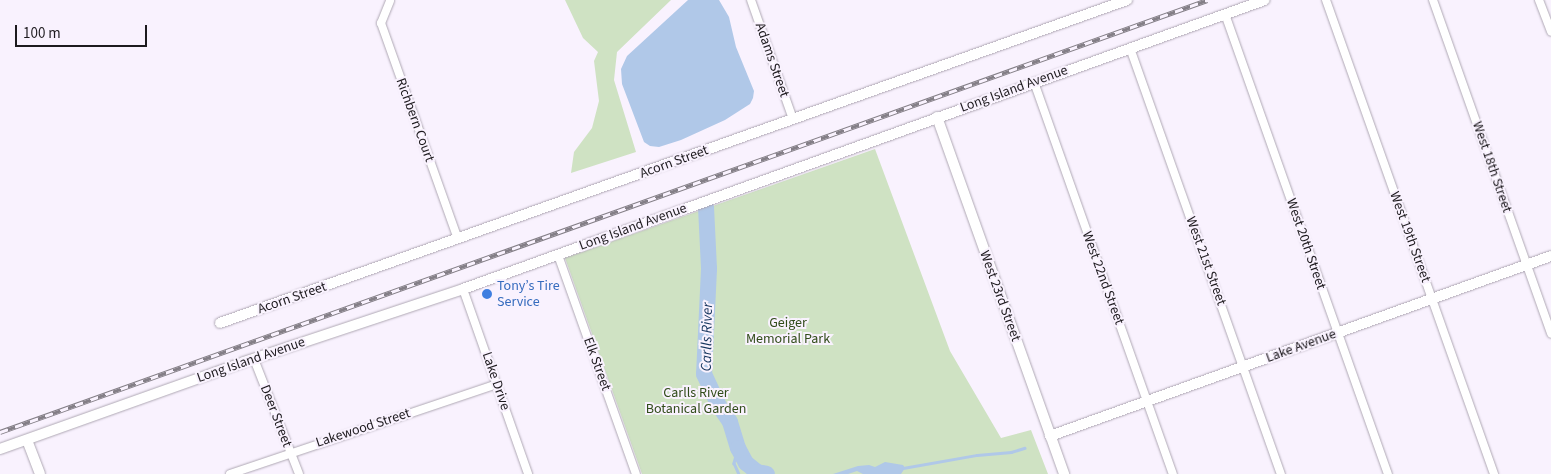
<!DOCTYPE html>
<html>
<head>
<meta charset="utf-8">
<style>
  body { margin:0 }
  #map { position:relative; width:1551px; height:474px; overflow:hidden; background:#f9f2fe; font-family:"Source Sans 3",sans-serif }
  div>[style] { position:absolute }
  .green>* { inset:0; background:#cfe2c3 }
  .water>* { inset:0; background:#b0c8e8 }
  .stream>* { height:2.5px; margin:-1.25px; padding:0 1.25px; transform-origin:1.25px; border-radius:1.25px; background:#b0c8e8 }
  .river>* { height:16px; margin:-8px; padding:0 8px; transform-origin:8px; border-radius:8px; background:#b0c8e8 }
  .roads { filter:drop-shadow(0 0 1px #afa8b4) drop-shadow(0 0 1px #afa8b4) }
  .minor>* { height:8px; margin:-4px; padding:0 4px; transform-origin:4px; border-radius:4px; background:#fff }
  .tertiary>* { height:10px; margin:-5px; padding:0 5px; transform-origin:5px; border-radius:5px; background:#fff }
  .rail>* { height:4.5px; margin-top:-2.25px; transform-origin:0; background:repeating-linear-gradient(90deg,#f9f2fe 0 8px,#847f87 0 16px); box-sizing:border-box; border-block:1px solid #847f87 }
  .dots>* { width:14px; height:14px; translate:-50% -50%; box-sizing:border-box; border:2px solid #f9f2fe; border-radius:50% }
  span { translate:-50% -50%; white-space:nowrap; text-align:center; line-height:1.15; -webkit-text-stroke:4px #f9f2fe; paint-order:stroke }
  .street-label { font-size:14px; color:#1d1a1e }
  .shop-label { font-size:14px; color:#366cbe }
  .left { translate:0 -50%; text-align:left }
  .park-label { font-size:14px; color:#314c1a }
  .water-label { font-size:15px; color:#13335c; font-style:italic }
  .scale { position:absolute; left:15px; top:25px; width:132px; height:22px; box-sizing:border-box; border:2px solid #1d1a1e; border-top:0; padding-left:6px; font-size:15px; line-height:18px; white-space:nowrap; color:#1d1a1e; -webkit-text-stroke:4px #f9f2fe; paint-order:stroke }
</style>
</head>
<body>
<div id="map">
  <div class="green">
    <div style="clip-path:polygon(565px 0,671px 0,617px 52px,614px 80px,636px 152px,571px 173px,574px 152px,592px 128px,599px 101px,594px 61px,598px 52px,583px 38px)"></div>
    <div style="clip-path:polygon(875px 149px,950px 351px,1001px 438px,1031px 430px,1048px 474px,642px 474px,565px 258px)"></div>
  </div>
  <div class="water">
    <div style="clip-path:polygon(688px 0,719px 0,729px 17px,736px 47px,754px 91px,753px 98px,750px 104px,725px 120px,681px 140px,659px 147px,650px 146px,644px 142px,622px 84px,621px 69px,627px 56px)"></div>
    <div style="clip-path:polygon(885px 462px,903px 465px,905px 468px,901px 474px,863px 474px,857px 471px,848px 474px,833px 474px,858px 466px,869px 465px,875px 467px)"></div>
  </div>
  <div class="stream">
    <div style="left:738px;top:448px;width:16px;rotate:105deg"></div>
    <div style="left:734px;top:463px;width:12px;rotate:66deg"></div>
    <div style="left:903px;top:468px;width:75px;rotate:-10deg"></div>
    <div style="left:977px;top:455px;width:34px;rotate:-5deg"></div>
    <div style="left:1011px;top:452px;width:14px;rotate:-17deg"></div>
  </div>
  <div class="river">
    <div style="left:706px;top:207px;width:62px;rotate:87.2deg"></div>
    <div style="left:709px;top:269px;width:105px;rotate:92.7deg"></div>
    <div style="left:704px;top:374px;width:35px;rotate:65deg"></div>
    <div style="left:719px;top:406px;width:19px;rotate:55deg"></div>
    <div style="left:730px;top:422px;width:27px;rotate:73deg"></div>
    <div style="left:738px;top:448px;width:17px;rotate:62deg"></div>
    <div style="left:746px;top:463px;width:14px;rotate:39deg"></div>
    <div style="left:757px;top:472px;width:10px;rotate:11deg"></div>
  </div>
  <div class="roads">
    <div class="minor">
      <div style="left:751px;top:0;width:126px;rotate:70.6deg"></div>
      <div style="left:1326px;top:0;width:503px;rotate:70.48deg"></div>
      <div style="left:1433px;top:0;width:354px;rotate:70.5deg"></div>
      <div style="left:1539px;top:0;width:34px;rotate:69deg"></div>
      <div style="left:390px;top:1px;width:24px;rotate:112deg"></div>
      <div style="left:381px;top:23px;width:229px;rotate:70.4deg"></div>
      <div style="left:1225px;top:14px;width:488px;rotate:70.5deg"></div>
      <div style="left:1130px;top:48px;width:452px;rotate:70.5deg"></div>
      <div style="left:1034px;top:82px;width:416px;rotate:70.5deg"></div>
      <div style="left:558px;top:255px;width:232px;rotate:70.4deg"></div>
      <div style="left:463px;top:289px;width:196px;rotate:70.6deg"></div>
      <div style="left:254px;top:359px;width:123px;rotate:68.6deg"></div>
      <div style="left:230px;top:474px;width:282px;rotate:-18.6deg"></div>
    </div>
    <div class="tertiary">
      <div style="left:937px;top:117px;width:379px;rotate:70.4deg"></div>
      <div style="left:220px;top:323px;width:963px;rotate:-19.6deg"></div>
      <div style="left:1050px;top:436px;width:532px;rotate:-19.76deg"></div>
      <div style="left:27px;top:440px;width:36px;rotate:69deg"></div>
      <div style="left:0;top:449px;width:259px;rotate:-19.6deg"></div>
      <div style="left:244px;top:362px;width:231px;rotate:-18.4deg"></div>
      <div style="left:463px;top:289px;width:852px;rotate:-19.82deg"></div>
    </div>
  </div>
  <div class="rail">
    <div style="left:0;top:432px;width:1282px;rotate:-19.69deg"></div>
  </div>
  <div class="dots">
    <div style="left:487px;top:294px;background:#3f7fe0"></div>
  </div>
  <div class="street-label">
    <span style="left:772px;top:60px;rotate:71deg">Adams Street</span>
    <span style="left:1014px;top:89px;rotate:-20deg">Long Island Avenue</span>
    <span style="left:415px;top:120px;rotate:70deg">Richbern Court</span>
    <span style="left:674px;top:162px;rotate:-20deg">Acorn Street</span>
    <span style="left:1492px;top:167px;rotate:71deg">West 18th Street</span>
    <span style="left:633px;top:227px;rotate:-20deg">Long Island Avenue</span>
    <span style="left:1410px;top:237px;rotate:70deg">West 19th Street</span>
    <span style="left:1306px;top:244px;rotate:71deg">West 20th Street</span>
    <span style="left:1206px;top:261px;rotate:70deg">West 21st Street</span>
    <span style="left:1103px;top:278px;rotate:70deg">West 22nd Street</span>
    <span style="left:1000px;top:296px;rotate:70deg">West 23rd Street</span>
    <span style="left:292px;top:298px;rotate:-19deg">Acorn Street</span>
    <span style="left:1301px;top:346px;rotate:-20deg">Lake Avenue</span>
    <span style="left:251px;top:360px;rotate:-19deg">Long Island Avenue</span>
    <span style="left:597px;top:364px;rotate:70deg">Elk Street</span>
    <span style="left:496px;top:381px;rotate:71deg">Lake Drive</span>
    <span style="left:276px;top:416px;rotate:69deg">Deer Street</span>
    <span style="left:363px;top:428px;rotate:-18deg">Lakewood Street</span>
  </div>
  <div class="shop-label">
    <span class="left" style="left:497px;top:294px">Tony’s Tire<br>Service</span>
  </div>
  <div class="park-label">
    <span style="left:788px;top:331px">Geiger<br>Memorial Park</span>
    <span style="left:696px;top:401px">Carlls River<br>Botanical Garden</span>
  </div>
  <div class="water-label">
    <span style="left:707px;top:337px;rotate:-89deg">Carlls River</span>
  </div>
  <div class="scale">100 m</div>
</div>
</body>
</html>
